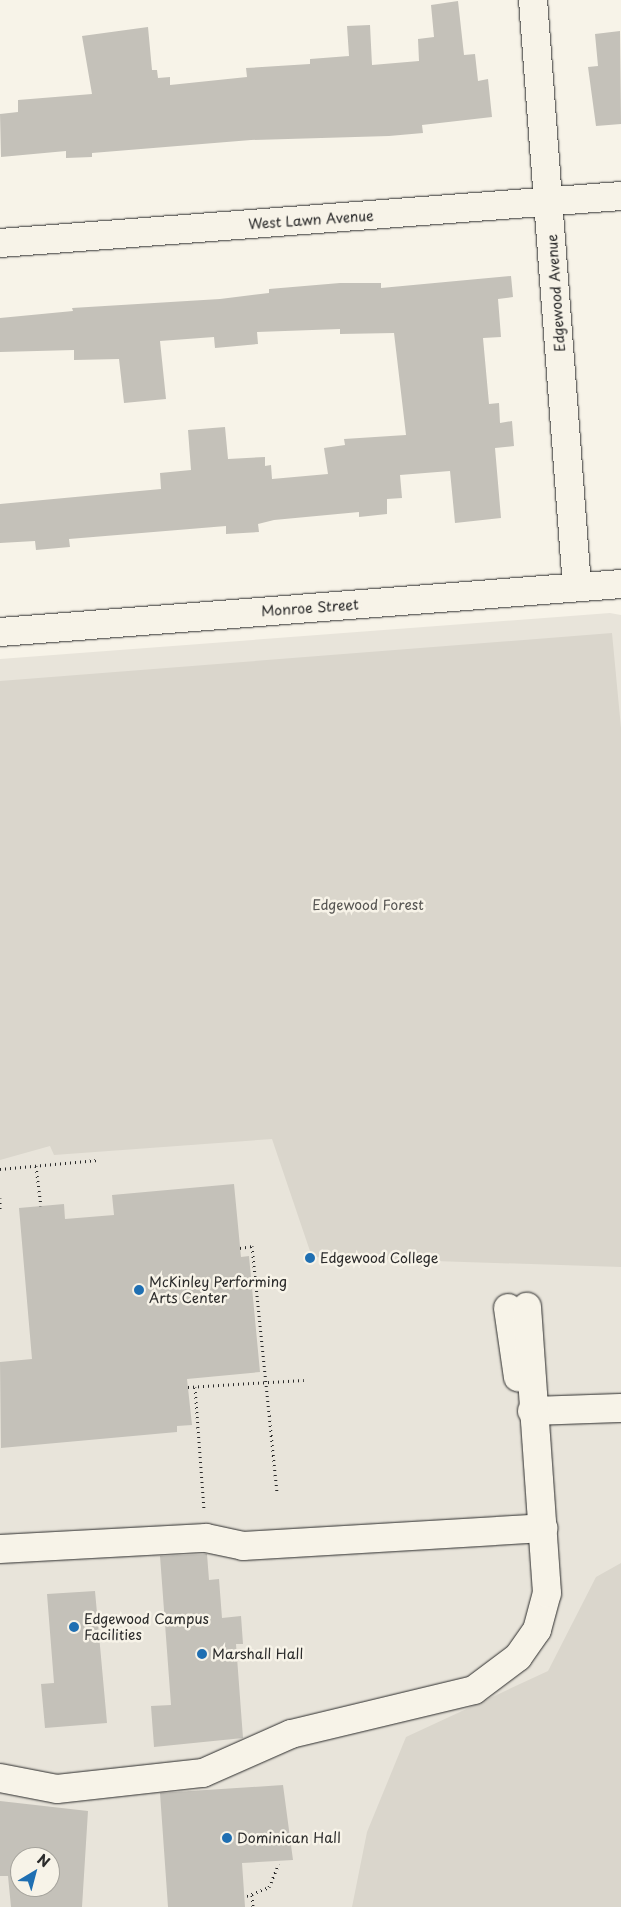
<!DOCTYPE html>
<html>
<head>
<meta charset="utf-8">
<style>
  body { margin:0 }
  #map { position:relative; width:621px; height:1907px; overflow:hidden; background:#f7f3e8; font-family:"Playpen Sans",sans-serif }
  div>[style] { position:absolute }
  .built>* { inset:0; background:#e8e4da }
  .green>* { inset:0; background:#dad6cc }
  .building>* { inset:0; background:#c4c1b9 }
  .path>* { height:3px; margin-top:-1.5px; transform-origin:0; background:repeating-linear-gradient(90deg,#2b2b2b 0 1px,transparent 0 5px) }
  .roads { filter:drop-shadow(0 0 1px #2b2b2b) drop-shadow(0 0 1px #2b2b2b) }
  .minor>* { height:28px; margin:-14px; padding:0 14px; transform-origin:14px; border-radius:14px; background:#f7f3e8 }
  .major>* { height:28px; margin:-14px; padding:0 14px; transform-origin:14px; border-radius:14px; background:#f7f3e8 }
  .dots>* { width:14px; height:14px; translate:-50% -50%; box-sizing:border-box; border:2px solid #f7f3e8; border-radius:50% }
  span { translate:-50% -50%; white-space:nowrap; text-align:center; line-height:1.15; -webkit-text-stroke:5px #f7f3e8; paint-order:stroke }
  .street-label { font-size:14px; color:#2b2b2b }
  .park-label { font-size:14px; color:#575653 }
  .poi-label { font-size:14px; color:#2b2b2b }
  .left { translate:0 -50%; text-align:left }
  .north { position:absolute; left:10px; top:1847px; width:50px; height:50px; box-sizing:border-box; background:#f7f3e8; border:1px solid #a5a39c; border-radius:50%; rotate:37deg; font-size:14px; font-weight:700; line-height:20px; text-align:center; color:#2b2b2b }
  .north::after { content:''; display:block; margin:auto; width:18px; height:22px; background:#1f6fb2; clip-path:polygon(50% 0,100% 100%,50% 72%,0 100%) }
</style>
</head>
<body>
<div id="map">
  <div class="built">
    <div style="clip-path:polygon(evenodd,610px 613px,621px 615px,621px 1907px,0 1907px,0 659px,610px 613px,20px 1857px,50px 1857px,50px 1887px,20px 1887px,20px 1857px)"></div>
  </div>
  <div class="green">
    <div style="clip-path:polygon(612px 633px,621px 728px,621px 1267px,312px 1257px,272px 1139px,54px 1155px,50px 1146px,0 1160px,0 681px)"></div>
    <div style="clip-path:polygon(621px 1563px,621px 1907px,352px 1907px,367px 1832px,406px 1737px,548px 1671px,596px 1577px)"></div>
  </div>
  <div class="building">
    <div style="clip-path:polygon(458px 1px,464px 55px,475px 54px,478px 81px,488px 79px,492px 117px,422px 125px,423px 133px,389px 136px,251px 140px,92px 153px,92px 157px,66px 158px,66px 151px,1px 157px,0 114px,18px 112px,18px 100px,92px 94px,82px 36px,148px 27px,152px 70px,157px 70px,158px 78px,170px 77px,170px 85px,247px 77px,246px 68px,310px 64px,310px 59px,349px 56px,347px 26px,370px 25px,372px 65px,419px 61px,418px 39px,434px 37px,431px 5px)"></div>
    <div style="clip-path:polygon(620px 31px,621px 124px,596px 126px,588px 67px,598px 66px,595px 34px)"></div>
    <div style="clip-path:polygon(511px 276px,513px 297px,498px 299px,501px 337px,483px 338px,489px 404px,499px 403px,500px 423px,512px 421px,514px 446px,495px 448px,501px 518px,455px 523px,450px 471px,400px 475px,402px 498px,387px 499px,387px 514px,359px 517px,359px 512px,274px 520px,258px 524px,259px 532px,226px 534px,226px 526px,69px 539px,70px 547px,36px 550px,35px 541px,0 543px,0 504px,161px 489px,160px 473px,191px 470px,188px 430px,225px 427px,228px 459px,265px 457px,265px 466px,271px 465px,272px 479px,328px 474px,324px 448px,345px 445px,344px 439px,406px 435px,394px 333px,340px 334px,340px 329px,257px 332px,258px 344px,215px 348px,214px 337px,160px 341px,166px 399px,124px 403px,119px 359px,74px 360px,74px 350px,0 352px,0 318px,73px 311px,72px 308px,220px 299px,269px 293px,269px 289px,340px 283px,381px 283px,381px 288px)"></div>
    <div style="clip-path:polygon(234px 1184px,241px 1257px,249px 1256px,260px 1372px,187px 1379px,192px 1425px,177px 1426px,177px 1432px,1px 1448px,0 1362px,32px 1359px,19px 1208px,64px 1204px,65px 1219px,114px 1215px,112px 1195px)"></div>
    <div style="clip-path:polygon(207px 1554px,209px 1580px,219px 1579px,222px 1618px,241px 1616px,243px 1644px,236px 1644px,243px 1738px,154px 1747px,151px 1706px,171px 1705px,160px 1556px)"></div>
    <div style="clip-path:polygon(95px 1591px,107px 1723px,45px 1728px,41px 1684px,54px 1683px,47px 1594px)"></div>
    <div style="clip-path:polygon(283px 1785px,293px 1860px,242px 1863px,245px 1907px,168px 1907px,160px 1793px)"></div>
    <div style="clip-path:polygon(evenodd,0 1801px,88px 1811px,82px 1907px,11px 1907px,8px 1876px,0 1876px,0 1801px,20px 1857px,50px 1857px,50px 1887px,20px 1887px,20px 1857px)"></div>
  </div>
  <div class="path">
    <div style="left:36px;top:1166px;width:40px;rotate:82.9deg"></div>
    <div style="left:0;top:1169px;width:98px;rotate:-5.2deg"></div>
    <div style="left:0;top:1198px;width:14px;rotate:90deg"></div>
    <div style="left:240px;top:1248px;width:12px;rotate:-9deg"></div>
    <div style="left:252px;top:1246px;width:249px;rotate:84.2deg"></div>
    <div style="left:188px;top:1387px;width:116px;rotate:-3.5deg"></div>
    <div style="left:195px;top:1387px;width:124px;rotate:85.8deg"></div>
    <div style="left:252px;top:1895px;width:12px;rotate:85deg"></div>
    <div style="left:247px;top:1896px;width:24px;rotate:-22deg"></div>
    <div style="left:269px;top:1887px;width:25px;rotate:-67deg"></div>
  </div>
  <div class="roads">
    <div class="minor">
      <div style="left:533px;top:0;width:589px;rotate:85.71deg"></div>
      <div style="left:0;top:243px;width:623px;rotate:-4.33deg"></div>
      <div style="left:508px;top:1308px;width:70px;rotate:81.8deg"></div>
      <div style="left:532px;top:1411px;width:89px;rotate:-1.9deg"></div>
      <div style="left:0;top:1549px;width:206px;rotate:-3.1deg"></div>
      <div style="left:206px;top:1538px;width:38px;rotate:12deg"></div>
      <div style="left:243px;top:1546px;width:301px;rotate:-3.4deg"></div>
      <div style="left:0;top:1778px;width:58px;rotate:10.9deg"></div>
      <div style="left:57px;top:1789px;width:147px;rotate:-6.3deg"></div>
      <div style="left:203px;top:1773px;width:96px;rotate:-23.9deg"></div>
      <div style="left:291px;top:1734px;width:188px;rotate:-13.5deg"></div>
      <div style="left:474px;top:1690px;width:55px;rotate:-36.9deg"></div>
      <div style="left:518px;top:1657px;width:33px;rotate:-55deg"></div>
      <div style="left:537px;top:1630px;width:38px;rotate:-75deg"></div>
      <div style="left:547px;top:1593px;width:287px;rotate:-94deg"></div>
    </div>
    <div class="major">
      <div style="left:0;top:632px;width:623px;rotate:-4.42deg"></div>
    </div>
  </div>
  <div class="dots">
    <div style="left:310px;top:1258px;background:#1f6fb2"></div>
    <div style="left:139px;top:1290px;background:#1f6fb2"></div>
    <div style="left:74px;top:1627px;background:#1f6fb2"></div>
    <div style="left:202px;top:1654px;background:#1f6fb2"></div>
    <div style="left:227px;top:1838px;background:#1f6fb2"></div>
  </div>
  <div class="street-label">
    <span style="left:311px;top:220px;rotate:-4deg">West Lawn Avenue</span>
    <span style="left:556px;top:293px;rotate:-94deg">Edgewood Avenue</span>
    <span style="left:310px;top:608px;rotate:-4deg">Monroe Street</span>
  </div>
  <div class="park-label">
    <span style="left:368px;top:905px">Edgewood Forest</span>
  </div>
  <div class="poi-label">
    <span class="left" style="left:320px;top:1258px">Edgewood College</span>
    <span class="left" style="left:149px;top:1290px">McKinley Performing<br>Arts Center</span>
    <span class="left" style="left:84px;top:1627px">Edgewood Campus<br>Facilities</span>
    <span class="left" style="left:212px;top:1654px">Marshall Hall</span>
    <span class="left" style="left:237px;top:1838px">Dominican Hall</span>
  </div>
  <div class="north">N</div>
</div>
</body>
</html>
